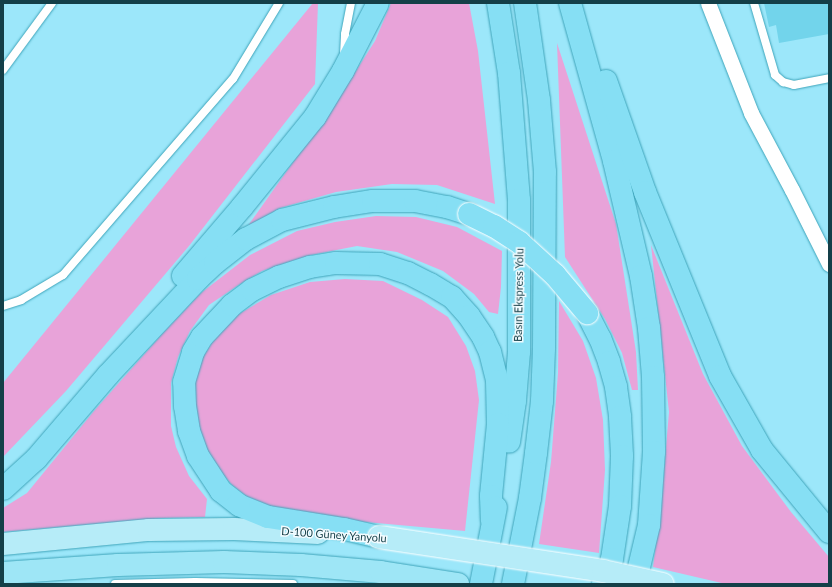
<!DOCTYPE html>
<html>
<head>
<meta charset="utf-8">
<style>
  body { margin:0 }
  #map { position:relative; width:832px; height:587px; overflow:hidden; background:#9ce7fa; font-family:Lato,sans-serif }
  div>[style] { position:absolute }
  .green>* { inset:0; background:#e8a3d9 }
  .building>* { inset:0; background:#72d4eb }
  .roads { filter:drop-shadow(0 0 1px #3ea4ba) drop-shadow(0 0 1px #3ea4ba) }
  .service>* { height:8px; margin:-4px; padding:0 4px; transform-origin:4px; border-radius:4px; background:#fff }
  .minor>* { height:15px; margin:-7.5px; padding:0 7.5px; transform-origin:7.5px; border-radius:7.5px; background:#fff }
  .primary>* { height:22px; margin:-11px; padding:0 11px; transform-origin:11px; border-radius:11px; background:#b6ecf8 }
  .trunk>* { height:22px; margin:-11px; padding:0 11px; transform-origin:11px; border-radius:11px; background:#9ee6f6 }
  .motorway>* { height:22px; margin:-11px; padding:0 11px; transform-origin:11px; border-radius:11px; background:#86dff4 }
  .bridges { filter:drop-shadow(0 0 1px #fff) drop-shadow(0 0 1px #fff) }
  .primary-bridge>* { height:22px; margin:-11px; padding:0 11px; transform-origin:11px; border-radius:11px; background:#b6ecf8 }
  .motorway-bridge>* { height:22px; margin:-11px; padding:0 11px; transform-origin:11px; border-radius:11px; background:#86dff4 }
  span { translate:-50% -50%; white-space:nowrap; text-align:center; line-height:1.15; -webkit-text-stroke:3px #f4fcff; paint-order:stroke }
  .street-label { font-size:11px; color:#143f48 }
  .frame { position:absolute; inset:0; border:4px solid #143f48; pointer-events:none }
</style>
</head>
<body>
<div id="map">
  <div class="green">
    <div style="clip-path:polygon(313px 3px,318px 3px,315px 84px,189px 246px,66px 391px,3px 457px,3px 383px)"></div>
    <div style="clip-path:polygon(391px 3px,469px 3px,478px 51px,495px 204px,437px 185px,392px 184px,336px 192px,280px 208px,247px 227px,338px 99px,375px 41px)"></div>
    <div style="clip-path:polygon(557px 43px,616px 224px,636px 352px,638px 390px,632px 390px,622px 353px,605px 319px,565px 257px)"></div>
    <div style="clip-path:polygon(376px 216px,416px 217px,457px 227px,502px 251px,501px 287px,498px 314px,489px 312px,474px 294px,443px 271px,397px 252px,357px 246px,311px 255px,262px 271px,237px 286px,209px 305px,190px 331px,178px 357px,171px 383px,171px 426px,176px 447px,189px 476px,207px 499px,205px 517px,164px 518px,3px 532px,3px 508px,27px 493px,94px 411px,164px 332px,201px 293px,250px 255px,297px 231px,335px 222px)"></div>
    <div style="clip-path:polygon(651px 245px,703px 374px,742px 446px,791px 512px,829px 557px,829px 584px,726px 584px,653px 567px,662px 494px,669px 412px)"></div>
    <div style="clip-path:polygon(345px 279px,383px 281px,422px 300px,448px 317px,466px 346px,475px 371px,479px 400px,465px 531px,299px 516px,254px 502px,232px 485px,212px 461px,201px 436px,195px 403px,195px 377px,203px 357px,217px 335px,239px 314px,271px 295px,310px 282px)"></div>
    <div style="clip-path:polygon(559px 301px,583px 341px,596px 378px,603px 420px,605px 470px,599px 553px,539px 544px,551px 462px,558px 373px)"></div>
  </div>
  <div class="building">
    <div style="clip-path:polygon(764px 3px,829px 3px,829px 34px,779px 43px,776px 25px,769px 27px)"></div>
  </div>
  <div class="roads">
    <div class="service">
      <div style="left:754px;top:3px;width:75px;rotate:73.7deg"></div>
      <div style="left:775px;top:75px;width:11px;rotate:41deg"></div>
      <div style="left:783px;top:82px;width:11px;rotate:15deg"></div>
      <div style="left:794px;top:85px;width:36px;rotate:-11deg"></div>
      <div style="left:344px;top:55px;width:21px;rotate:-87deg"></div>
      <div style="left:345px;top:34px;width:32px;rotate:-79deg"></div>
      <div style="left:3px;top:70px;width:83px;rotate:-53.8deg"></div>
      <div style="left:3px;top:306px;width:19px;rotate:-18deg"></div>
      <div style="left:21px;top:300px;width:49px;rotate:-30.8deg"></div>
      <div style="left:63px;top:275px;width:259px;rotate:-49.1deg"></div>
      <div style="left:233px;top:79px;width:89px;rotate:-58.8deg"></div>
      <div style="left:115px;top:584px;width:80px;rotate:-1.4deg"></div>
      <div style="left:195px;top:582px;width:98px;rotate:1.2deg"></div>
    </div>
    <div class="minor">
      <div style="left:708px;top:3px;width:118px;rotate:68.6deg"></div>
      <div style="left:751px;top:113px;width:87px;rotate:62deg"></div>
      <div style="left:792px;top:190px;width:83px;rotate:63.4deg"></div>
    </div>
    <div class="primary">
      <div style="left:3px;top:544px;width:147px;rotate:-5.5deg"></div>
      <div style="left:149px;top:530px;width:85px;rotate:-0.7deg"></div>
      <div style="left:234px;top:529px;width:84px;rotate:2.7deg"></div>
    </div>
    <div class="trunk">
      <div style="left:3px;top:573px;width:115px;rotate:-4deg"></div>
      <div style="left:118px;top:565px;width:106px;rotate:-1.6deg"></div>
      <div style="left:224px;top:562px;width:77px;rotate:2.2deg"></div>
      <div style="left:301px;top:565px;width:80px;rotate:5deg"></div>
      <div style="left:381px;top:572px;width:78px;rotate:8.9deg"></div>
    </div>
    <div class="motorway">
      <div style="left:498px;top:3px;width:71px;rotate:81.1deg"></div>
      <div style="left:509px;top:73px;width:127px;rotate:85.5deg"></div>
      <div style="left:519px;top:200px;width:152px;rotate:90deg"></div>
      <div style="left:519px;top:352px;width:49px;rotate:94.7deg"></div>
      <div style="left:515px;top:401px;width:41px;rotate:98.3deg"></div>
      <div style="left:570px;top:3px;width:164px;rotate:74.4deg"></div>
      <div style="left:614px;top:161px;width:118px;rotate:76.8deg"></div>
      <div style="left:641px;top:276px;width:53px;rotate:81.3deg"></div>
      <div style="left:649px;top:328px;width:49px;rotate:85.3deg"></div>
      <div style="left:653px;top:377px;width:75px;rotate:89.2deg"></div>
      <div style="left:654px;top:452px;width:73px;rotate:93.9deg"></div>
      <div style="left:649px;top:525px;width:61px;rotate:103.3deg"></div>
      <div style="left:606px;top:81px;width:118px;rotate:70.6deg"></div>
      <div style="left:645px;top:192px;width:199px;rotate:67.8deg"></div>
      <div style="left:720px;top:376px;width:85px;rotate:60.4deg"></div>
      <div style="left:762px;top:450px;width:106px;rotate:50.7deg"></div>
      <div style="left:183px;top:276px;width:91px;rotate:-49.5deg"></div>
      <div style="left:242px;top:207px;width:116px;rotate:-51deg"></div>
      <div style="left:315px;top:117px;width:54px;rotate:-58.7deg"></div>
      <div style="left:343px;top:71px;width:76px;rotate:-62.8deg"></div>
      <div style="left:587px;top:313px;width:28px;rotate:63deg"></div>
      <div style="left:600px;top:338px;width:26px;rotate:69deg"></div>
      <div style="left:609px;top:362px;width:26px;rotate:74deg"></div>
      <div style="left:616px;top:387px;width:30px;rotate:82deg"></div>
      <div style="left:620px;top:417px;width:39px;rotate:87deg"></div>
      <div style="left:622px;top:456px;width:50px;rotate:92.3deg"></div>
      <div style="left:620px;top:506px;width:54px;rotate:98.6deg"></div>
      <div style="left:612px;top:559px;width:27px;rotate:110deg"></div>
      <div style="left:3px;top:489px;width:45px;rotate:-42.3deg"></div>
      <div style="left:36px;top:459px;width:111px;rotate:-49.4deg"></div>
      <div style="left:108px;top:375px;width:132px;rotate:-46.8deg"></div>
      <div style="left:198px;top:279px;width:23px;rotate:-43deg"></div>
      <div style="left:215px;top:263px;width:39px;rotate:-38deg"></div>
      <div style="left:246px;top:239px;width:41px;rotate:-27.8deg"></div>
      <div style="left:282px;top:220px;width:54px;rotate:-14deg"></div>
      <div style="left:334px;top:207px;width:39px;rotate:-9deg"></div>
      <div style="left:373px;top:201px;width:42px"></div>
      <div style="left:415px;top:201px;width:33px;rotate:11deg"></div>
      <div style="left:447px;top:207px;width:23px;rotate:18deg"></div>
      <div style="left:379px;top:537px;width:36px;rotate:-167deg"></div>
      <div style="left:344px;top:529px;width:77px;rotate:-171deg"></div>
      <div style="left:268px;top:517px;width:31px;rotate:-158deg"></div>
      <div style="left:239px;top:505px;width:23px;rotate:-142deg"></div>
      <div style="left:221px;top:491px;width:42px;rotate:-123.3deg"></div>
      <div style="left:198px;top:456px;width:27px;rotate:-110deg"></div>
      <div style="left:189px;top:431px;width:25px;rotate:-99deg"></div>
      <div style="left:185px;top:406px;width:24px;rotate:-92deg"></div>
      <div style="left:184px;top:382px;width:31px;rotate:-73deg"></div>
      <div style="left:193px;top:352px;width:17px;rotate:-59deg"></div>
      <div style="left:202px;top:337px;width:44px;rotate:-46.8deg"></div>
      <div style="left:232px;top:305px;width:25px;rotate:-37deg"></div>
      <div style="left:252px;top:290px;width:30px;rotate:-26deg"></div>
      <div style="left:279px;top:277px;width:33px;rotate:-18deg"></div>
      <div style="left:310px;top:267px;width:26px;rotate:-9deg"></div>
      <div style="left:336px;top:263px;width:44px;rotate:1.3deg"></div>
      <div style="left:380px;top:264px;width:29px;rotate:18deg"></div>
      <div style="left:408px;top:273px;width:25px;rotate:27deg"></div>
      <div style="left:430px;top:284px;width:26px;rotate:31deg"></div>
      <div style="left:452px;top:297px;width:25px;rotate:48deg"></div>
      <div style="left:469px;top:316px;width:25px;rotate:56deg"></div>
      <div style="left:483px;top:337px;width:17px;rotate:65deg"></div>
      <div style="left:490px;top:352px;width:30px;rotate:76deg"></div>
      <div style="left:497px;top:381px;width:43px;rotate:88.7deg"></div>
      <div style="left:498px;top:424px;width:72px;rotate:95.6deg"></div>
      <div style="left:491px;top:496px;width:24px;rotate:88deg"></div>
      <div style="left:481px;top:584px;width:78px;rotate:-79deg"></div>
      <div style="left:513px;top:584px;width:88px;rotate:-78.8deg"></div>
      <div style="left:530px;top:498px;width:45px;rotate:-82.4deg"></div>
      <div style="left:536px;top:453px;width:52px;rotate:-83.4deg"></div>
      <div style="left:542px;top:401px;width:53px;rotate:-87.8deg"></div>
      <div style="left:544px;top:348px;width:176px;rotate:-89.7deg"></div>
      <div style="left:545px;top:172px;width:72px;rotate:-94.8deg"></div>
      <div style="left:539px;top:100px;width:98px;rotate:-98.2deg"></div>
    </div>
  </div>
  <div class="bridges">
    <div class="primary-bridge">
      <div style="left:379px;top:537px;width:227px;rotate:8.6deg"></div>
      <div style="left:603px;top:571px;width:61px;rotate:12.2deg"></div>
    </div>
    <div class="motorway-bridge">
      <div style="left:469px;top:214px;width:28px;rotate:26deg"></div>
      <div style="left:494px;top:226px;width:30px;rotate:33deg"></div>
      <div style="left:519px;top:242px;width:49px;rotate:42.5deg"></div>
      <div style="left:555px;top:275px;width:50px;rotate:49.9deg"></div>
    </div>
  </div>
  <div class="street-label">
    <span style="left:519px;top:295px;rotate:-89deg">Basın Ekspress Yolu</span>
    <span style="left:334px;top:535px;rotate:4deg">D-100 Güney Yanyolu</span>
  </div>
  <div class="frame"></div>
</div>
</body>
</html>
